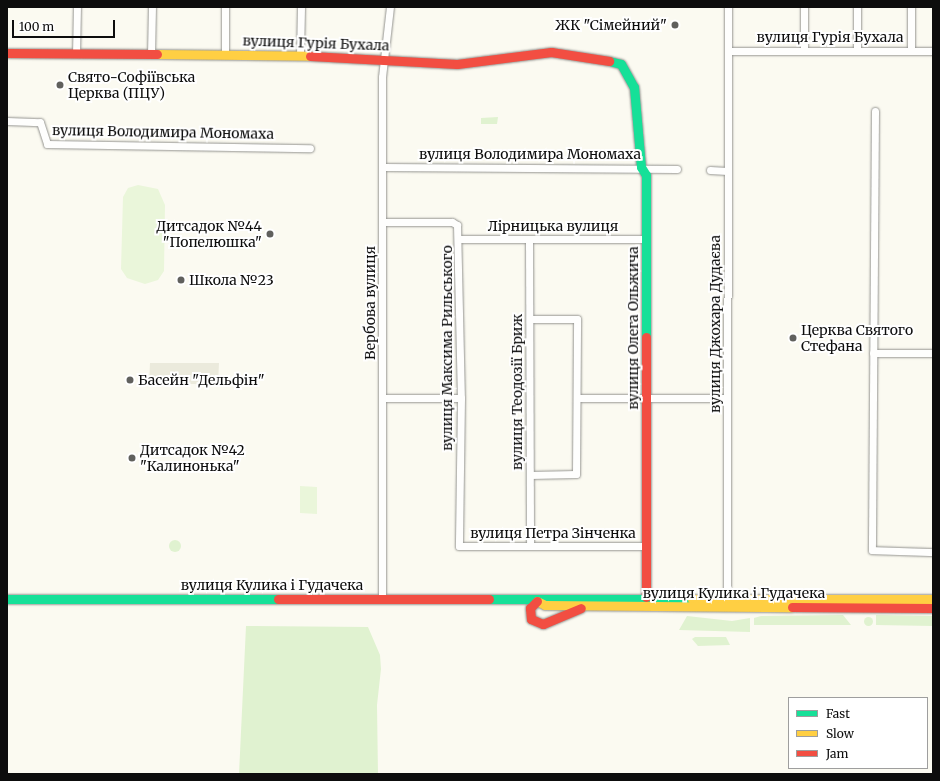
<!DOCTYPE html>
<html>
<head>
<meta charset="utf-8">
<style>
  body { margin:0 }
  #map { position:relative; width:940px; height:781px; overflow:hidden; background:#fbfaf1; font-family:Merriweather,serif }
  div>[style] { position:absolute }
  .green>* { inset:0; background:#e0f2d0 }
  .round { border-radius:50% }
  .pitch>* { inset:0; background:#eaf6da }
  .plaza>* { inset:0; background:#ebeadc }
  .roads { filter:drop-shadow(0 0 1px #949490) drop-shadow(0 0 1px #949490) }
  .street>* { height:7px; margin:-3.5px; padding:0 3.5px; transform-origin:3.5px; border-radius:3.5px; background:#fefefd }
  .fast>* { height:9px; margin:-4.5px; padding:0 4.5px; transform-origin:4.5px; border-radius:4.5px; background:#16e098 }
  .slow>* { height:9px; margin:-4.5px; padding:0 4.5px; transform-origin:4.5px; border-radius:4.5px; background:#ffcf43 }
  .jam>* { height:9px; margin:-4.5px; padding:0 4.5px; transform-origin:4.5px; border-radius:4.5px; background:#f24e42 }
  .dots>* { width:11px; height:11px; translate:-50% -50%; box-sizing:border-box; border:2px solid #fff; border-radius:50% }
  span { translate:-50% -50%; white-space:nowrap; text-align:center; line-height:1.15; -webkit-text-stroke:4px #fff; paint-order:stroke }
  .poi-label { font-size:14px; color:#0d0d0d }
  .right { translate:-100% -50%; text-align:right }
  .left { translate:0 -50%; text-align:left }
  .street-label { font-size:14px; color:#0d0d0d }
  .frame { position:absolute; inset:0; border:8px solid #0d0d0d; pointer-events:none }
  .legend { position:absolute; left:788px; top:697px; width:140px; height:72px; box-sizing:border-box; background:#fff; border:1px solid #9e9e9e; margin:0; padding:5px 7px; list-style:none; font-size:12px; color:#0d0d0d }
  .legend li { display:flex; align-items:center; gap:8px; height:20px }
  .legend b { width:20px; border:1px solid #9e9e9e }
  .scale { position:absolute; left:12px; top:20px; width:103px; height:18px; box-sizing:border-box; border:2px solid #0d0d0d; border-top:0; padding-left:5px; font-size:12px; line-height:14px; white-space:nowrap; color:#0d0d0d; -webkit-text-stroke:3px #fff; paint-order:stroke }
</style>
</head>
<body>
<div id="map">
  <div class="green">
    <div style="clip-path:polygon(498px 117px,497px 124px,481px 124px,481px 118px)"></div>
    <div class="round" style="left:169px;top:540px;width:12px;height:12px"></div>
    <div style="clip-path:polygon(843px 615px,851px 625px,754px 625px,754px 618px,761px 616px)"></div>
    <div style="clip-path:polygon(876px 615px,933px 616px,933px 626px,876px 625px)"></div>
    <div style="clip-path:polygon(687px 616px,732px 621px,750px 618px,750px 632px,679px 630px)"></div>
    <div class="round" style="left:863.5px;top:616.5px;width:9px;height:9px"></div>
    <div style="clip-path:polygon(246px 626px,368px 627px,380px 655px,381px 669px,377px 705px,378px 774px,239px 774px)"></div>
    <div style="clip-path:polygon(695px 637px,726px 637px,730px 645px,698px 646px,692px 639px)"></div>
  </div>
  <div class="pitch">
    <div style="clip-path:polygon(138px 185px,158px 189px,165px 205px,164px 271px,158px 280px,145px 284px,127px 278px,121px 269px,123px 197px,128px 188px)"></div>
    <div style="clip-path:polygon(300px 486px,317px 487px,317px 514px,300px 513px)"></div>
  </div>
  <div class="plaza">
    <div style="clip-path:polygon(150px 363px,219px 363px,218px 384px,149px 384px)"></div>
  </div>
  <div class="roads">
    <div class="street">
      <div style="left:728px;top:51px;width:205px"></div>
      <div style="left:804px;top:51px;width:44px;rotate:-90deg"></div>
      <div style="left:857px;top:51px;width:44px;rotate:-90deg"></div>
      <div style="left:911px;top:51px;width:44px;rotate:-90deg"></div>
      <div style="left:76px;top:54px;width:47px;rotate:-88.8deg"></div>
      <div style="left:151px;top:54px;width:47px;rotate:-88.8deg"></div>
      <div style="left:225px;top:55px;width:48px;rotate:-90deg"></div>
      <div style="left:300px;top:55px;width:48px;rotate:-88.8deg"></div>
      <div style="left:875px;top:111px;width:439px;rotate:90.4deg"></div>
      <div style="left:872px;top:550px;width:61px;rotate:1.9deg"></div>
      <div style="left:7px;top:121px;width:33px;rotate:2deg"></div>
      <div style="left:40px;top:122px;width:23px;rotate:72deg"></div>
      <div style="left:47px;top:144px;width:263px;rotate:0.9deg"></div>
      <div style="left:383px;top:167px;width:294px;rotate:0.4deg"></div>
      <div style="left:710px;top:170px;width:17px;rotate:3deg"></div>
      <div style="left:383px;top:222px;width:69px"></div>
      <div style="left:452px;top:222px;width:6px;rotate:31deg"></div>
      <div style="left:457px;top:225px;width:173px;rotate:88.7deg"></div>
      <div style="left:461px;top:398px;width:148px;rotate:90.8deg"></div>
      <div style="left:459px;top:546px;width:188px"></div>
      <div style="left:459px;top:239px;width:188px"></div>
      <div style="left:529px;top:240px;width:305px;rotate:89.8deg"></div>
      <div style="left:873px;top:353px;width:60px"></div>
      <div style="left:382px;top:398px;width:79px"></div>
      <div style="left:577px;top:398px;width:150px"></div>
      <div style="left:530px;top:475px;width:46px;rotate:-1.2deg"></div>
      <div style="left:576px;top:474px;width:155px;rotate:-89.6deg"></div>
      <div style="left:577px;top:319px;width:46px;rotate:180deg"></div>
      <div style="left:727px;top:598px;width:591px;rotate:-89.9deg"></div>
      <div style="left:382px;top:600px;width:523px;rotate:-90deg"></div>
      <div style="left:382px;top:77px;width:70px;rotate:-83.5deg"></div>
    </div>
    <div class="fast">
      <div style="left:609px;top:61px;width:12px;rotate:14deg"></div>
      <div style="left:621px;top:64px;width:26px;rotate:61deg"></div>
      <div style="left:634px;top:87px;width:80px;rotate:85deg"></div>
      <div style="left:641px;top:167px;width:9px;rotate:58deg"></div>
      <div style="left:646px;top:175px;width:162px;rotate:90deg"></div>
      <div style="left:7px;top:599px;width:271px"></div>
      <div style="left:489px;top:599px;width:203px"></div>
    </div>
    <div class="slow">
      <div style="left:157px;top:54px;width:153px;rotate:0.7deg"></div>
      <div style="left:692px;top:599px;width:241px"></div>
      <div style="left:537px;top:601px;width:9px;rotate:27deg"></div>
      <div style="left:545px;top:605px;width:247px;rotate:0.5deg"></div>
    </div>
    <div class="jam">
      <div style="left:7px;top:53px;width:150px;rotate:0.4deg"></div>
      <div style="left:310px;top:56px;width:147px;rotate:3.1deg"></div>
      <div style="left:457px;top:64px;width:95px;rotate:-7.3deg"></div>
      <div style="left:551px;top:52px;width:59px;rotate:8.8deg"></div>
      <div style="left:646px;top:337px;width:260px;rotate:90deg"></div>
      <div style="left:278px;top:599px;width:211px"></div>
      <div style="left:537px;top:601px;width:10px;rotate:135deg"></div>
      <div style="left:530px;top:608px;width:11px;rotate:85deg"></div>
      <div style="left:531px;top:619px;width:13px;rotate:23deg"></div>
      <div style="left:543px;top:624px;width:41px;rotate:-22.8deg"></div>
      <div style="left:792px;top:607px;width:141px;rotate:0.4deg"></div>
    </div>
  </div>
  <div class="dots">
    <div style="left:675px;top:25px;background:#60605d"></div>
    <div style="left:60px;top:85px;background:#60605d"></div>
    <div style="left:270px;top:234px;background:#60605d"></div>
    <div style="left:181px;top:280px;background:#60605d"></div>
    <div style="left:793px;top:338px;background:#60605d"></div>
    <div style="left:130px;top:380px;background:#60605d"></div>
    <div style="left:132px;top:458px;background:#60605d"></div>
  </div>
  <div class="poi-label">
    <span class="right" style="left:667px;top:25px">ЖК "Сімейний"</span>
    <span class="left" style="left:68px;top:85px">Свято-Софіївська<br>Церква (ПЦУ)</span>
    <span class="right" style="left:262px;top:234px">Дитсадок №44<br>"Попелюшка"</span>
    <span class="left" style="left:189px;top:280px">Школа №23</span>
    <span class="left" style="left:801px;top:338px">Церква Святого<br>Стефана</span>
    <span class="left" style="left:138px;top:380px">Басейн "Дельфін"</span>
    <span class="left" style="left:140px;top:458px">Дитсадок №42<br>"Калинонька"</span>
  </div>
  <div class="street-label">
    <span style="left:830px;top:37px">вулиця Гурія Бухала</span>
    <span style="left:316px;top:43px;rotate:2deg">вулиця Гурія Бухала</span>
    <span style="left:163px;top:132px;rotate:1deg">вулиця Володимира Мономаха</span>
    <span style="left:530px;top:154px">вулиця Володимира Мономаха</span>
    <span style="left:553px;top:226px">Лірницька вулиця</span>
    <span style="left:370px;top:303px;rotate:-90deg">Вербова вулиця</span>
    <span style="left:715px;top:324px;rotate:-90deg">вулиця Джохара Дудаєва</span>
    <span style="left:633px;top:328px;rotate:-90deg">вулиця Олега Ольжича</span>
    <span style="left:447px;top:348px;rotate:-90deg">вулиця Максима Рильського</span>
    <span style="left:517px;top:392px;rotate:-90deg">вулиця Теодозії Бриж</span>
    <span style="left:553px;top:533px">вулиця Петра Зінченка</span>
    <span style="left:272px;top:585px">вулиця Кулика і Гудачека</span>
    <span style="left:734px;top:593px">вулиця Кулика і Гудачека</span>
  </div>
  <div class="frame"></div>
  <ul class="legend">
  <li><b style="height:5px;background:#16e098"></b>Fast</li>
  <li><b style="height:5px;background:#ffcf43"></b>Slow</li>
  <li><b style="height:5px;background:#f24e42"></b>Jam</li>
  </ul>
  <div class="scale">100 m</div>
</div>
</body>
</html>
